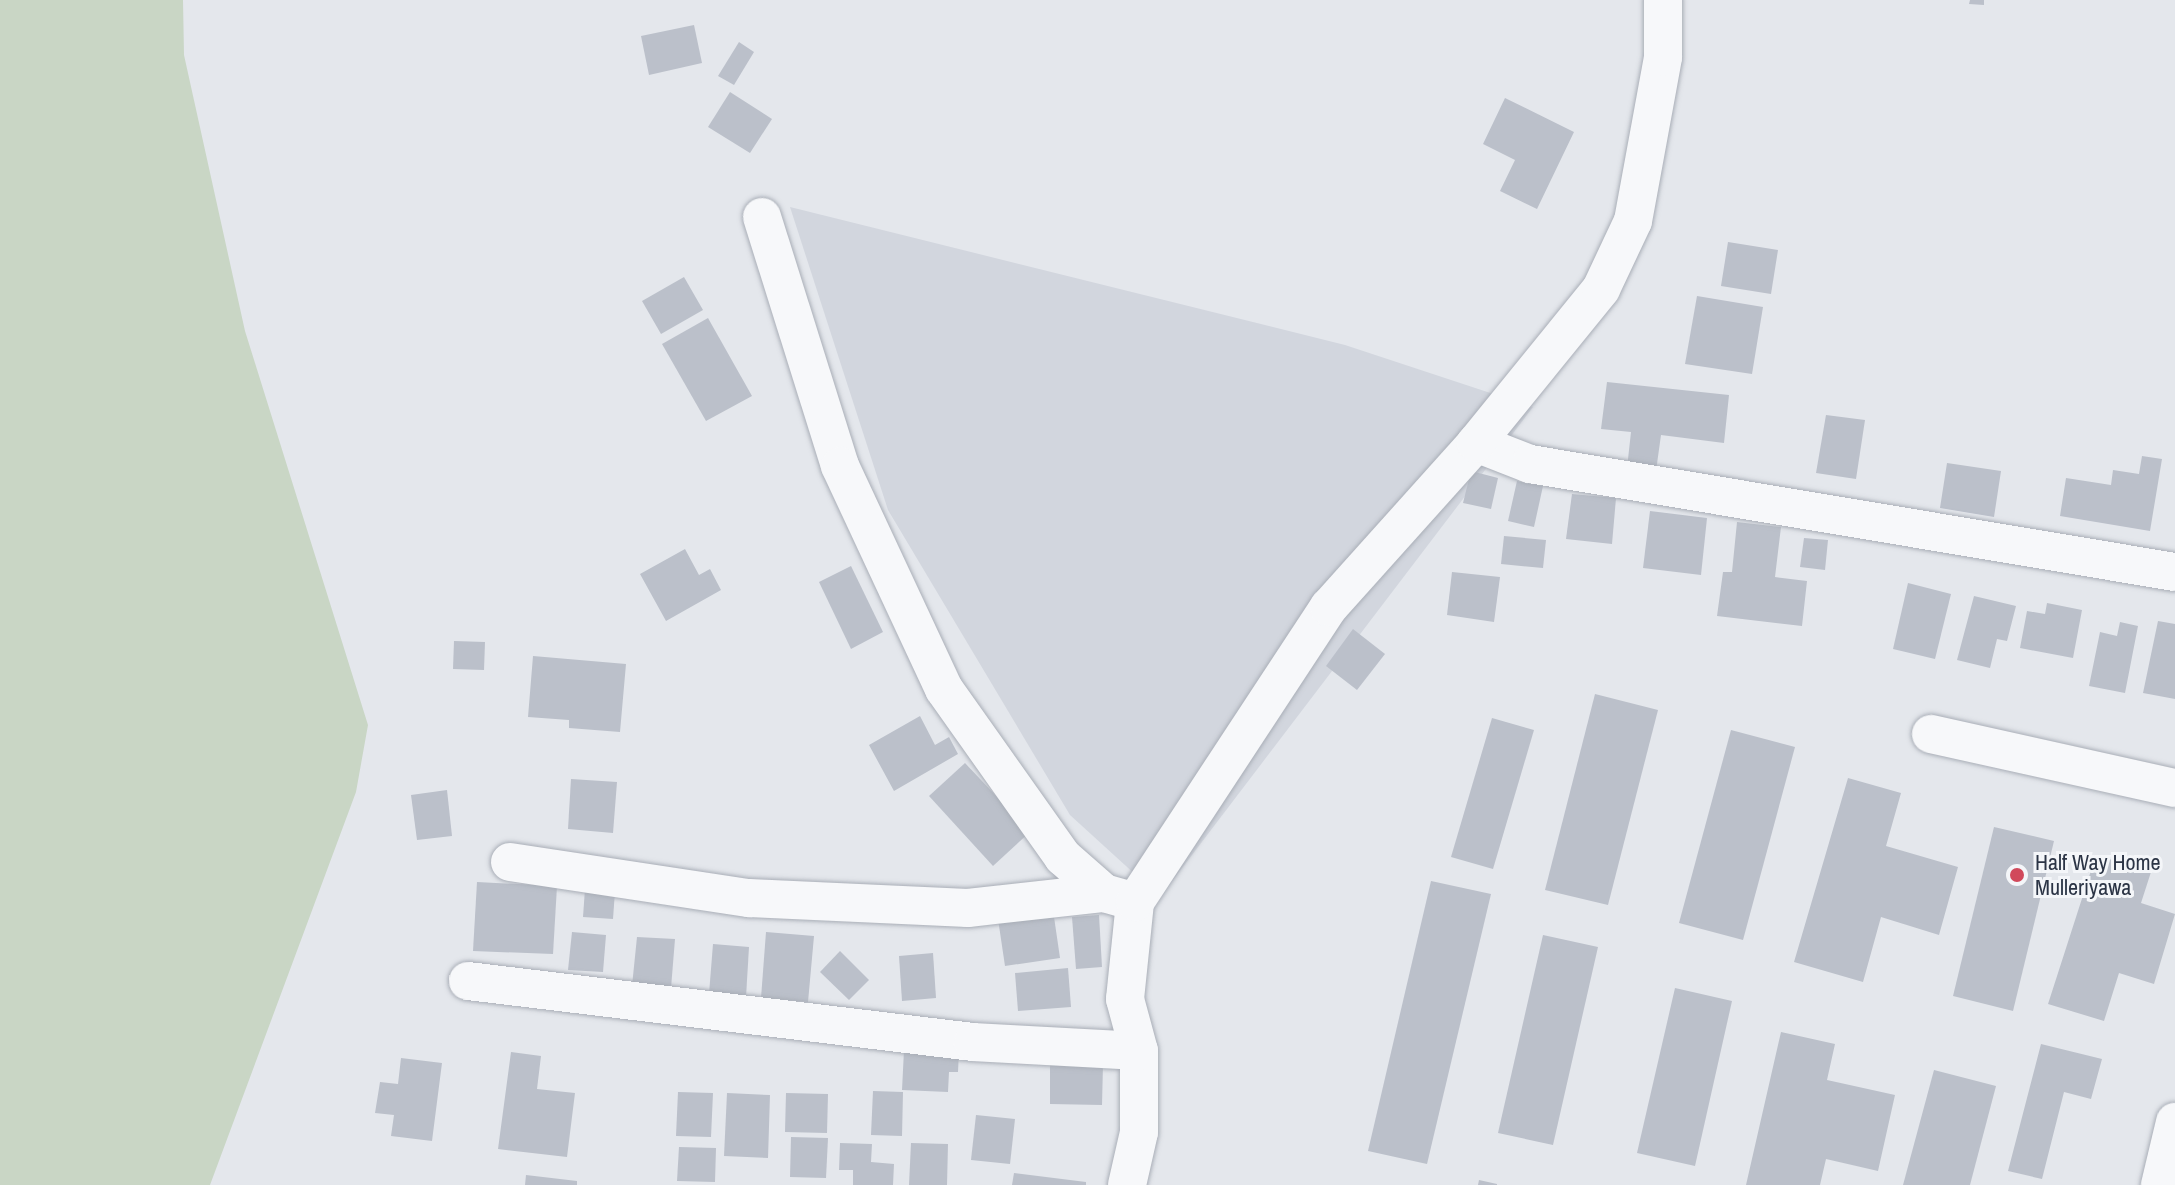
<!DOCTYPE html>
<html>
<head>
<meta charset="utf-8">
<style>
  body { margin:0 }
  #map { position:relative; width:2175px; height:1185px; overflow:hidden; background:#e4e7ec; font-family:"Archivo Narrow",sans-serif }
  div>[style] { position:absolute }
  .built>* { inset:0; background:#d2d6de }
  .green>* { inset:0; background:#c9d6c5 }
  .building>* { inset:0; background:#bbc0ca }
  .roads { filter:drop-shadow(0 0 2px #a9aeb7) drop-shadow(0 0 2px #a9aeb7) }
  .minor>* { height:38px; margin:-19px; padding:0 19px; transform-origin:19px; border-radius:19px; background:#f7f8fa }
  .dots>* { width:22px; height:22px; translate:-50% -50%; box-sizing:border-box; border:4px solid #f4f6f9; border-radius:50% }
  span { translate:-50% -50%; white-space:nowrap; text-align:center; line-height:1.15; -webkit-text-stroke:6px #f4f6f9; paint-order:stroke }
  .poi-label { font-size:22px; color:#2b3445 }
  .left { translate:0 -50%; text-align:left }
</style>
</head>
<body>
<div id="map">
  <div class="built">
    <div style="clip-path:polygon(790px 207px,1345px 345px,1533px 407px,1160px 897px,1070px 815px,888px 510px)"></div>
  </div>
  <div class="green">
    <div style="clip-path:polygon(0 0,183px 0,184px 55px,245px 331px,368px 725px,356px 792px,210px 1185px,0 1185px)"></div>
  </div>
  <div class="building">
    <div style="clip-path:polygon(1970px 0,1984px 0,1984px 5px,1969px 4px)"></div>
    <div style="clip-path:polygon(694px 25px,702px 63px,649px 75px,641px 36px)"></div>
    <div style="clip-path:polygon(739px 42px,754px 52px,734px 85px,718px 76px)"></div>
    <div style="clip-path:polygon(730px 92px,772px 119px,750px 153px,708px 127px)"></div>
    <div style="clip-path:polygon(1505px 98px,1574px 132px,1537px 209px,1500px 191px,1515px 160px,1483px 144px)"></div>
    <div style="clip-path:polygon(1728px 242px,1778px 250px,1771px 294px,1721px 286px)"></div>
    <div style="clip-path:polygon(684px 277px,703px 310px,661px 334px,642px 301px)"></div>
    <div style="clip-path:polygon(1697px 296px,1763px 307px,1752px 374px,1685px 364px)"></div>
    <div style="clip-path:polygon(708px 318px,752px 396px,706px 421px,662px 344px)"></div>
    <div style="clip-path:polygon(1607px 382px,1729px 395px,1724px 443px,1661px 435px,1656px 471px,1627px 468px,1631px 432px,1601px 429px)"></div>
    <div style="clip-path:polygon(1826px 415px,1865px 420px,1856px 479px,1816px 473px)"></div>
    <div style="clip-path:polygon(2142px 456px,2162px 459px,2150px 531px,2060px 516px,2066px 478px,2111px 485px,2113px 470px,2139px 474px)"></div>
    <div style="clip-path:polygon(1947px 463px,2001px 471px,1994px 517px,1940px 508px)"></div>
    <div style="clip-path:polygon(1471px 471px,1498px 478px,1491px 509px,1463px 503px)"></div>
    <div style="clip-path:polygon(1517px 481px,1543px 486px,1534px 527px,1508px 521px)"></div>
    <div style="clip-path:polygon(1572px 494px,1616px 498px,1612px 544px,1566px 539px)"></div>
    <div style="clip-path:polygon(1650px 511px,1707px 518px,1701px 575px,1643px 568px)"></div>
    <div style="clip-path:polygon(1737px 522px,1781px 527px,1775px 577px,1807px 581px,1802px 626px,1717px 616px,1723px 572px,1732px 572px)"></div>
    <div style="clip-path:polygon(1504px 536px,1546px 540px,1543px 568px,1501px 564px)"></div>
    <div style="clip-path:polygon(1804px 538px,1828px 540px,1825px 570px,1800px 567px)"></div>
    <div style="clip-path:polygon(685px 549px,699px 575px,710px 569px,721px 590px,666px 621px,640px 574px)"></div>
    <div style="clip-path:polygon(851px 566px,883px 632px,851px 649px,819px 582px)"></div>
    <div style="clip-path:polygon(1452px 572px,1500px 577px,1494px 622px,1447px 615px)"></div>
    <div style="clip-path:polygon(1908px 583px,1951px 594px,1935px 659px,1893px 649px)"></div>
    <div style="clip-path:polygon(1974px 596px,2016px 606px,2007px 641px,1997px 639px,1990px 668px,1957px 660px)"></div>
    <div style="clip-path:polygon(2047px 603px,2082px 610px,2073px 658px,2020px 648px,2027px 611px,2045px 614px)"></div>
    <div style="clip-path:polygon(2158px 621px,2175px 624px,2175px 699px,2143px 693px)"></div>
    <div style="clip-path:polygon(2120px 622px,2138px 626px,2125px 693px,2089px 686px,2100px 632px,2117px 636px)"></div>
    <div style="clip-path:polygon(1353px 629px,1385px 654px,1357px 690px,1326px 666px)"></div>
    <div style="clip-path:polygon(454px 641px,485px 642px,484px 670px,453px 669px)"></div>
    <div style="clip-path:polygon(533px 656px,626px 664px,620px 732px,569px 728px,569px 720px,528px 717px)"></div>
    <div style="clip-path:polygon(1595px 694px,1658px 710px,1608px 905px,1545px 890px)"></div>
    <div style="clip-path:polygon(920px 716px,935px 745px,949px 737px,958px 754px,894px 791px,869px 745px)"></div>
    <div style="clip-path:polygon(1492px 718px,1534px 730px,1493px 869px,1451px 857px)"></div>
    <div style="clip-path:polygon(1731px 730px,1795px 747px,1743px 940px,1679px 923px)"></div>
    <div style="clip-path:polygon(965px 763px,1030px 832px,993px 866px,929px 796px)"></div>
    <div style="clip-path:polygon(1848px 778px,1901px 793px,1886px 846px,1958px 867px,1939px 935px,1881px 917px,1863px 982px,1794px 962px)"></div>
    <div style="clip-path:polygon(571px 779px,617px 782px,613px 833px,568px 829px)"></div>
    <div style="clip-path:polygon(447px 790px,452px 836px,417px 840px,411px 795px)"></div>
    <div style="clip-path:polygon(1994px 827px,2054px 841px,2013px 1011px,1953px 996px)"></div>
    <div style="clip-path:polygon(2096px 855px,2151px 872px,2141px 903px,2175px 914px,2154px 984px,2119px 973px,2104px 1021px,2048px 1004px)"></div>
    <div style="clip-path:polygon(1431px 881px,1491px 894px,1427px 1164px,1368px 1151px)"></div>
    <div style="clip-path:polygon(477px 882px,557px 886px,553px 954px,473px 951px)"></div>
    <div style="clip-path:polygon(585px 889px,615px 891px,613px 919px,583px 917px)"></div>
    <div style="clip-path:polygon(1053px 910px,1060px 958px,1005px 966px,998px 919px)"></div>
    <div style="clip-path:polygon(1099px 915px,1102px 967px,1076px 969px,1072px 917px)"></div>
    <div style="clip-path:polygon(572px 932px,606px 935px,603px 972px,568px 970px)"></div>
    <div style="clip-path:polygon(766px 932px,814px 936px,808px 1002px,761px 998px)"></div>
    <div style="clip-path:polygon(1543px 935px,1598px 947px,1553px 1145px,1498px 1133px)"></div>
    <div style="clip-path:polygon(637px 937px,675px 939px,671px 988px,632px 986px)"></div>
    <div style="clip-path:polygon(713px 944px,749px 947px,746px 997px,709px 994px)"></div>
    <div style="clip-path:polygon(840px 951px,869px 980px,849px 1000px,820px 972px)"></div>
    <div style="clip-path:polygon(933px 953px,936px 998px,902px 1001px,899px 956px)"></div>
    <div style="clip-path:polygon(1068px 968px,1071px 1007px,1018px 1011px,1015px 973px)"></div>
    <div style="clip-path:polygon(1675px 988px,1732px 1001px,1695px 1166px,1637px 1153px)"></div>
    <div style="clip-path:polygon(1781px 1032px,1835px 1044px,1827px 1080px,1895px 1095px,1878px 1171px,1826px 1159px,1820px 1185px,1746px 1185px)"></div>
    <div style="clip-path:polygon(2041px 1044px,2102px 1059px,2091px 1099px,2064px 1092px,2042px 1179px,2008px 1171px)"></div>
    <div style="clip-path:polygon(904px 1050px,959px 1051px,958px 1072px,949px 1072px,948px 1092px,902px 1090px)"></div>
    <div style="clip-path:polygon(511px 1052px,541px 1056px,537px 1089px,575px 1093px,567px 1157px,498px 1149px)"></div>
    <div style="clip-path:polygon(401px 1058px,442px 1063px,432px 1141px,391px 1136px,394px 1115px,375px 1113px,380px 1082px,398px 1084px)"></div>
    <div style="clip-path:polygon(1050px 1063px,1103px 1064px,1102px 1105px,1050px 1104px)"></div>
    <div style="clip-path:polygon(1934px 1070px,1996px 1086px,1970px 1185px,1903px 1185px)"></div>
    <div style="clip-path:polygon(873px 1091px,903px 1092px,902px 1136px,871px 1135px)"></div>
    <div style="clip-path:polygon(678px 1092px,713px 1093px,711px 1137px,676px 1136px)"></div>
    <div style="clip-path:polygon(727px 1093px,770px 1095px,768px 1158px,724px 1156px)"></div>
    <div style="clip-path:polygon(786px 1093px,828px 1094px,827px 1133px,785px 1132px)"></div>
    <div style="clip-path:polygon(976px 1115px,1015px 1119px,1010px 1164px,971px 1160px)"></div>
    <div style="clip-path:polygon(791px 1137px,828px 1138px,826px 1178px,790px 1177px)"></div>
    <div style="clip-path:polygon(840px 1143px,872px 1144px,871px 1162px,894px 1164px,893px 1185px,853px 1185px,853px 1170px,839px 1170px)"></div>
    <div style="clip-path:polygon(911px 1143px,948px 1144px,947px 1185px,909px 1185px)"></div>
    <div style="clip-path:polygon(679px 1147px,716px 1148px,715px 1182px,677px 1181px)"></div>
    <div style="clip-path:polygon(1014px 1173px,1086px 1182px,1086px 1185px,1012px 1185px)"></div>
    <div style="clip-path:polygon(526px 1175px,577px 1181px,577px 1185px,525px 1185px)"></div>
    <div style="clip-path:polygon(1479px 1180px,1497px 1184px,1497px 1185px,1478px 1185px)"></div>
  </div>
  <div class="roads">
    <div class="minor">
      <div style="left:762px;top:217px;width:261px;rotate:72.6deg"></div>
      <div style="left:840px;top:466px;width:246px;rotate:65deg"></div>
      <div style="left:944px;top:689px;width:206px;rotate:54.7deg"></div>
      <div style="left:1063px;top:857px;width:55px;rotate:41.3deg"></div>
      <div style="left:1104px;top:893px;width:32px;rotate:16deg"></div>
      <div style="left:1476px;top:443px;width:58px;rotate:21.3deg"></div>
      <div style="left:1530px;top:464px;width:654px;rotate:9.51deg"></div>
      <div style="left:1931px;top:734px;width:250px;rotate:12.5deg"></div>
      <div style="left:510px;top:862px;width:242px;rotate:8.6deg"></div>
      <div style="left:749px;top:898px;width:219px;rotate:2.6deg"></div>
      <div style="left:968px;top:908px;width:137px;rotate:-6.3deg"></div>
      <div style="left:468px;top:981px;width:509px;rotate:6.89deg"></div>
      <div style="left:973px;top:1042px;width:166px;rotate:3.1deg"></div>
      <div style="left:1127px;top:1185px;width:54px;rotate:-77.2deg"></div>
      <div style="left:1139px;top:1132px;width:81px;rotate:-90deg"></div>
      <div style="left:1139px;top:1051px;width:54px;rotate:-105.1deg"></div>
      <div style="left:1125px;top:999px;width:98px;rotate:-84.1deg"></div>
      <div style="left:1135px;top:902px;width:353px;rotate:-56.7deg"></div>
      <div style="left:1329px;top:607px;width:220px;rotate:-48.1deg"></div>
      <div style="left:1476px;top:443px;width:198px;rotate:-50.9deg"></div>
      <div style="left:1601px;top:289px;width:75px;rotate:-64.8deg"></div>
      <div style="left:1633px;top:221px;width:167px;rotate:-79.6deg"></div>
      <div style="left:1663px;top:57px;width:57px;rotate:-90deg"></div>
      <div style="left:2160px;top:1185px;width:65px;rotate:-76.6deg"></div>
    </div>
  </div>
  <div class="dots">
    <div style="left:2017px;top:875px;background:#d1495b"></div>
  </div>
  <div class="poi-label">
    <span class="left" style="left:2035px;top:875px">Half Way Home<br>Mulleriyawa</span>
  </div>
</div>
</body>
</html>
